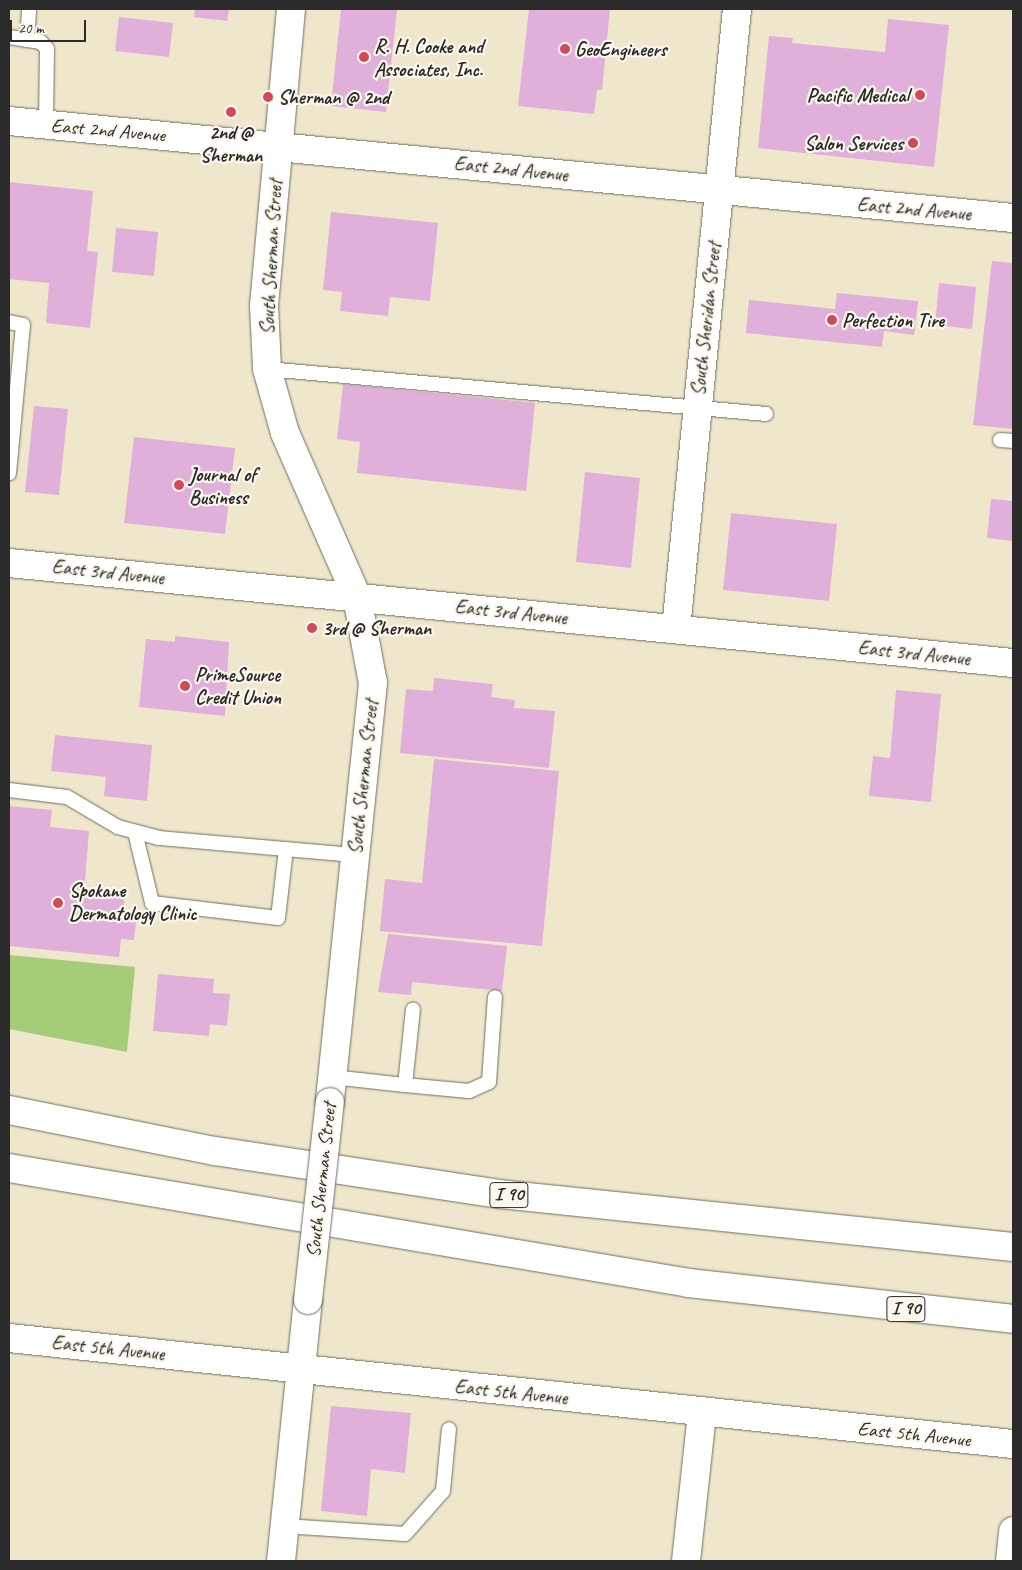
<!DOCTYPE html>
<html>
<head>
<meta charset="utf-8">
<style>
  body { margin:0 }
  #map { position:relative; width:1022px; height:1570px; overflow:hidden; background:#efe7cb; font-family:Caveat,sans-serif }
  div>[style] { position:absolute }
  .green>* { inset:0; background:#a5cc77 }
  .building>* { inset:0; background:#e0b0da }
  .roads { filter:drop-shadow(0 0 1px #706d63) drop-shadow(0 0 1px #706d63) }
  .service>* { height:14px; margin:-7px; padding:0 7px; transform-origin:7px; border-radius:7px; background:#fff }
  .minor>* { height:28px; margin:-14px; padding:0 14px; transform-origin:14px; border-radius:14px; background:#fff }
  .tertiary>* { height:28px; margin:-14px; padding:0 14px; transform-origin:14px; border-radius:14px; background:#fff }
  .primary>* { height:28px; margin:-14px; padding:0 14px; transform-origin:14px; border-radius:14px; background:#fff }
  .motorway>* { height:28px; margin:-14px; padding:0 14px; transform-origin:14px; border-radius:14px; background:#fff }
  .bridges { filter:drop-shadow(0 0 1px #706d63) drop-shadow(0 0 1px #706d63) }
  .tertiary-bridge>* { height:28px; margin:-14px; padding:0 14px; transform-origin:14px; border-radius:14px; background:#fff }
  .dots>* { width:14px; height:14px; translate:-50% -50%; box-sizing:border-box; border:2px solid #fbf7ec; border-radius:50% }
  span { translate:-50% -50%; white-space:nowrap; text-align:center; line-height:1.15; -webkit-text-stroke:4.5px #fbf7ec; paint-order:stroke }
  .shield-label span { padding:1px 4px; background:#fbf7ec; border:1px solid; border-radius:4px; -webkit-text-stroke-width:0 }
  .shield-label { font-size:19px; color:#2b2b2b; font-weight:700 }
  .poi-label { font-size:20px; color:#2b2b2b; font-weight:700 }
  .left { translate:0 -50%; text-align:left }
  .right { translate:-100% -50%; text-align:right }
  .street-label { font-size:20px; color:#2b2b2b }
  .frame { position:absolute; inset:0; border:10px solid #2b2b2b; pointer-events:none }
  .scale { position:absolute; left:10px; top:20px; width:76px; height:22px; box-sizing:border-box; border:2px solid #2b2b2b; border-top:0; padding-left:6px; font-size:15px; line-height:18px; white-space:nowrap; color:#2b2b2b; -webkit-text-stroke:4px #fbf7ec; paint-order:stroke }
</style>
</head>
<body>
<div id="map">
  <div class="green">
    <div style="clip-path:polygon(9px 955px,135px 967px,127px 1052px,9px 1029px)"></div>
  </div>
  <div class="building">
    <div style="clip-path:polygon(195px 9px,229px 9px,227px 21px,194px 17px)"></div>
    <div style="clip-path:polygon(341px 9px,397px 9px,386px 112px,331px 106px)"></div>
    <div style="clip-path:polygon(529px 9px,610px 9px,602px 90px,597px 90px,594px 114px,518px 106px)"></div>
    <div style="clip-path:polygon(119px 17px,173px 23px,169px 57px,115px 51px)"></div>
    <div style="clip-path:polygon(888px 19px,949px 25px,934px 167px,758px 148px,769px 36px,793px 38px,792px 43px,885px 52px)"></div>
    <div style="clip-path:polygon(9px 182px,93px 191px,87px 251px,98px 252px,90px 328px,46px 323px,49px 283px,9px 279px)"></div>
    <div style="clip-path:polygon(331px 212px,438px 223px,430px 301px,390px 297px,388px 316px,340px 311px,342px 292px,323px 290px)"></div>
    <div style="clip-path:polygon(116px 228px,158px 232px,154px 276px,112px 272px)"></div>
    <div style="clip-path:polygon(992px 261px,1013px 263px,1013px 429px,973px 425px)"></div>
    <div style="clip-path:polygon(939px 283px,976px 287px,972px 329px,935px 325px)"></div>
    <div style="clip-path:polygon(837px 293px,918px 301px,914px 335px,884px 331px,882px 347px,746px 333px,749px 300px,835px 309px)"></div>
    <div style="clip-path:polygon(343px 384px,535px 403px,526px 491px,357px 473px,360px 442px,337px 439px)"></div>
    <div style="clip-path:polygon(34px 406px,68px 409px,59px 495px,25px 492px)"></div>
    <div style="clip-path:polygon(134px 437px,235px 448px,225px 534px,124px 523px)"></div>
    <div style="clip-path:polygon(585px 472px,640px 478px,631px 568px,576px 562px)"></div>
    <div style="clip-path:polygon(991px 499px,1013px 501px,1013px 541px,987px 538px)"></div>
    <div style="clip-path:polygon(731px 513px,837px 524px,829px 601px,723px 590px)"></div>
    <div style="clip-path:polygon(175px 636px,229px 642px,225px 716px,139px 707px,146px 639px,175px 642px)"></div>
    <div style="clip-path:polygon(434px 678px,493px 684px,491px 697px,515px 700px,514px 708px,555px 711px,549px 768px,400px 753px,406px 689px,433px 691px)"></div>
    <div style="clip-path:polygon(896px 690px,941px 694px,931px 802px,869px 796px,873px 756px,890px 758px)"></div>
    <div style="clip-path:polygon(55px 735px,152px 745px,147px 801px,104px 796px,106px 777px,51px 771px)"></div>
    <div style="clip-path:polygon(434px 759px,559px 771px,542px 946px,380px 931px,385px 879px,422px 883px)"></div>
    <div style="clip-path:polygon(9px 806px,52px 810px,50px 827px,89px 831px,84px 893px,125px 897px,123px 912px,137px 913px,134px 940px,121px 939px,119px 957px,9px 946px)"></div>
    <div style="clip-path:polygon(388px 934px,507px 946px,502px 991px,412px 982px,411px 995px,378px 992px)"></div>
    <div style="clip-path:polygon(158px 974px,214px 979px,213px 993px,230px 994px,227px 1026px,210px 1024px,209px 1036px,153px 1031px)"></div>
    <div style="clip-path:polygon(331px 1406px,411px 1413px,405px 1473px,371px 1469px,367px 1516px,321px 1511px)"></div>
  </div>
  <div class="roads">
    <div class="service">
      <div style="left:9px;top:37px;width:32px;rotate:9deg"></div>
      <div style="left:41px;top:42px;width:9px;rotate:49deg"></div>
      <div style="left:47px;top:49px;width:75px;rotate:90.8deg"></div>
      <div style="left:27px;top:40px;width:31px;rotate:-86deg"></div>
      <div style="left:9px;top:322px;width:14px;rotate:12deg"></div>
      <div style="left:23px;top:325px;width:149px;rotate:95.4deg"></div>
      <div style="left:267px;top:369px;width:501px;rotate:5.15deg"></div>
      <div style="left:1000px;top:440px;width:13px;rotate:4deg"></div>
      <div style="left:9px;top:790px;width:58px;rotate:6.9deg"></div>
      <div style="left:67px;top:797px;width:59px;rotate:30.5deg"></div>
      <div style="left:118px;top:827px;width:42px;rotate:15deg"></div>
      <div style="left:159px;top:838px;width:197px;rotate:5deg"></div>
      <div style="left:135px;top:832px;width:73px;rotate:76.5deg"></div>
      <div style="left:152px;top:903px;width:127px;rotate:6.8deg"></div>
      <div style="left:278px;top:918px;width:69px;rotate:-83.4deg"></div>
      <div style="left:332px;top:1077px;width:73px;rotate:6.3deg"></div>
      <div style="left:405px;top:1085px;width:76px;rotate:-84deg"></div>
      <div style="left:405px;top:1085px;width:64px;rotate:5.4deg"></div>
      <div style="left:469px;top:1091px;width:22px;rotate:-24deg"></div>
      <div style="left:489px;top:1082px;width:85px;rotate:-86deg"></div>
      <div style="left:285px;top:1526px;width:120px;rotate:3.8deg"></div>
      <div style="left:405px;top:1534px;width:57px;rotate:-48.5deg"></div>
      <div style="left:443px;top:1491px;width:62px;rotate:-84.5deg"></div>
    </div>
    <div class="minor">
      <div style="left:676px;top:629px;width:623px;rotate:-84.38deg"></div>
      <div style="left:686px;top:1561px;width:149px;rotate:-83.8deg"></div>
      <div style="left:1010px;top:1561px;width:30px;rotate:-84deg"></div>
    </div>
    <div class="tertiary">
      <div style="left:291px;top:9px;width:297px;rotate:95.2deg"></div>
      <div style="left:264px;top:305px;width:64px;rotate:87.3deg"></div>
      <div style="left:267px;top:369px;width:66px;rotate:74.3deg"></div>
      <div style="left:285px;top:433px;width:179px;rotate:66.3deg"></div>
      <div style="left:357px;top:597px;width:87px;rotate:79.5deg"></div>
      <div style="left:373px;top:683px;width:421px;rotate:95.9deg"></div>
      <div style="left:9px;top:1338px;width:1010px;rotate:6.03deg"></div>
      <div style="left:281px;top:1561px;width:262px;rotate:-84.1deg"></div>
    </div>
    <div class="primary">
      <div style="left:9px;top:121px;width:1009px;rotate:5.52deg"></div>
      <div style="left:9px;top:563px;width:1009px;rotate:5.69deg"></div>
    </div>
    <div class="motorway">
      <div style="left:9px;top:1110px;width:210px;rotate:11.3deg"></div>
      <div style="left:215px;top:1151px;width:288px;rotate:8.6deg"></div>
      <div style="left:500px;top:1194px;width:516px;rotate:5.9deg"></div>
      <div style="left:9px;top:1168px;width:690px;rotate:9.6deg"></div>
      <div style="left:689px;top:1283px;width:326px;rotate:6.3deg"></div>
    </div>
  </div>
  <div class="bridges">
    <div class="tertiary-bridge">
      <div style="left:308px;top:1300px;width:199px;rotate:-83.7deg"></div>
    </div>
  </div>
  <div class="dots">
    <div style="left:565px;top:49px;background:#d1495b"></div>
    <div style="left:364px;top:57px;background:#d1495b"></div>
    <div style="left:920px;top:95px;background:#d1495b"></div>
    <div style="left:268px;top:97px;background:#d1495b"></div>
    <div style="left:231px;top:112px;background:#d1495b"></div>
    <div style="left:913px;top:143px;background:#d1495b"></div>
    <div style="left:832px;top:320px;background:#d1495b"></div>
    <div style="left:179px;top:485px;background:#d1495b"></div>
    <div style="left:312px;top:628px;background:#d1495b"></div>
    <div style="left:185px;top:686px;background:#d1495b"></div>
    <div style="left:58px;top:903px;background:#d1495b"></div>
  </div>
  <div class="shield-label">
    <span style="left:509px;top:1195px">I 90</span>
    <span style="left:906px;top:1309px">I 90</span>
  </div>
  <div class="poi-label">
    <span class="left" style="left:374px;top:58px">R. H. Cooke and<br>Associates, Inc.</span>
    <span class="left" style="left:575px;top:49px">GeoEngineers</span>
    <span class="right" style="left:909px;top:95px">Pacific Medical</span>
    <span class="left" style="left:278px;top:97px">Sherman @ 2nd</span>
    <span style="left:231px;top:144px">2nd @<br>Sherman</span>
    <span class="right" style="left:903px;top:143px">Salon Services</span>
    <span class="left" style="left:842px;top:320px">Perfection Tire</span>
    <span class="left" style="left:189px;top:486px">Journal of<br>Business</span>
    <span class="left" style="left:322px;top:628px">3rd @ Sherman</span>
    <span class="left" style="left:195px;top:686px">PrimeSource<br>Credit Union</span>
    <span class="left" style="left:69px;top:902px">Spokane<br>Dermatology Clinic</span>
  </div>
  <div class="street-label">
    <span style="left:108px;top:130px;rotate:5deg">East 2nd Avenue</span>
    <span style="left:511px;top:169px;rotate:6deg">East 2nd Avenue</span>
    <span style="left:914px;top:209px;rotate:5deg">East 2nd Avenue</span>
    <span style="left:271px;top:257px;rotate:-87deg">South Sherman Street</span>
    <span style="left:706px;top:319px;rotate:-84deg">South Sheridan Street</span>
    <span style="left:108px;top:572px;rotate:6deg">East 3rd Avenue</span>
    <span style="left:511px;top:612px;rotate:6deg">East 3rd Avenue</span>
    <span style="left:914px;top:653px;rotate:6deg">East 3rd Avenue</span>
    <span style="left:363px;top:777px;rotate:-84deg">South Sherman Street</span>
    <span style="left:321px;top:1180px;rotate:-84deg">South Sherman Street</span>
    <span style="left:108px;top:1348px;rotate:6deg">East 5th Avenue</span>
    <span style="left:511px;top:1392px;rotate:6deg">East 5th Avenue</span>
    <span style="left:914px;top:1434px;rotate:6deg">East 5th Avenue</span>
  </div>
  <div class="frame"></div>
  <div class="scale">20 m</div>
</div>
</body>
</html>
